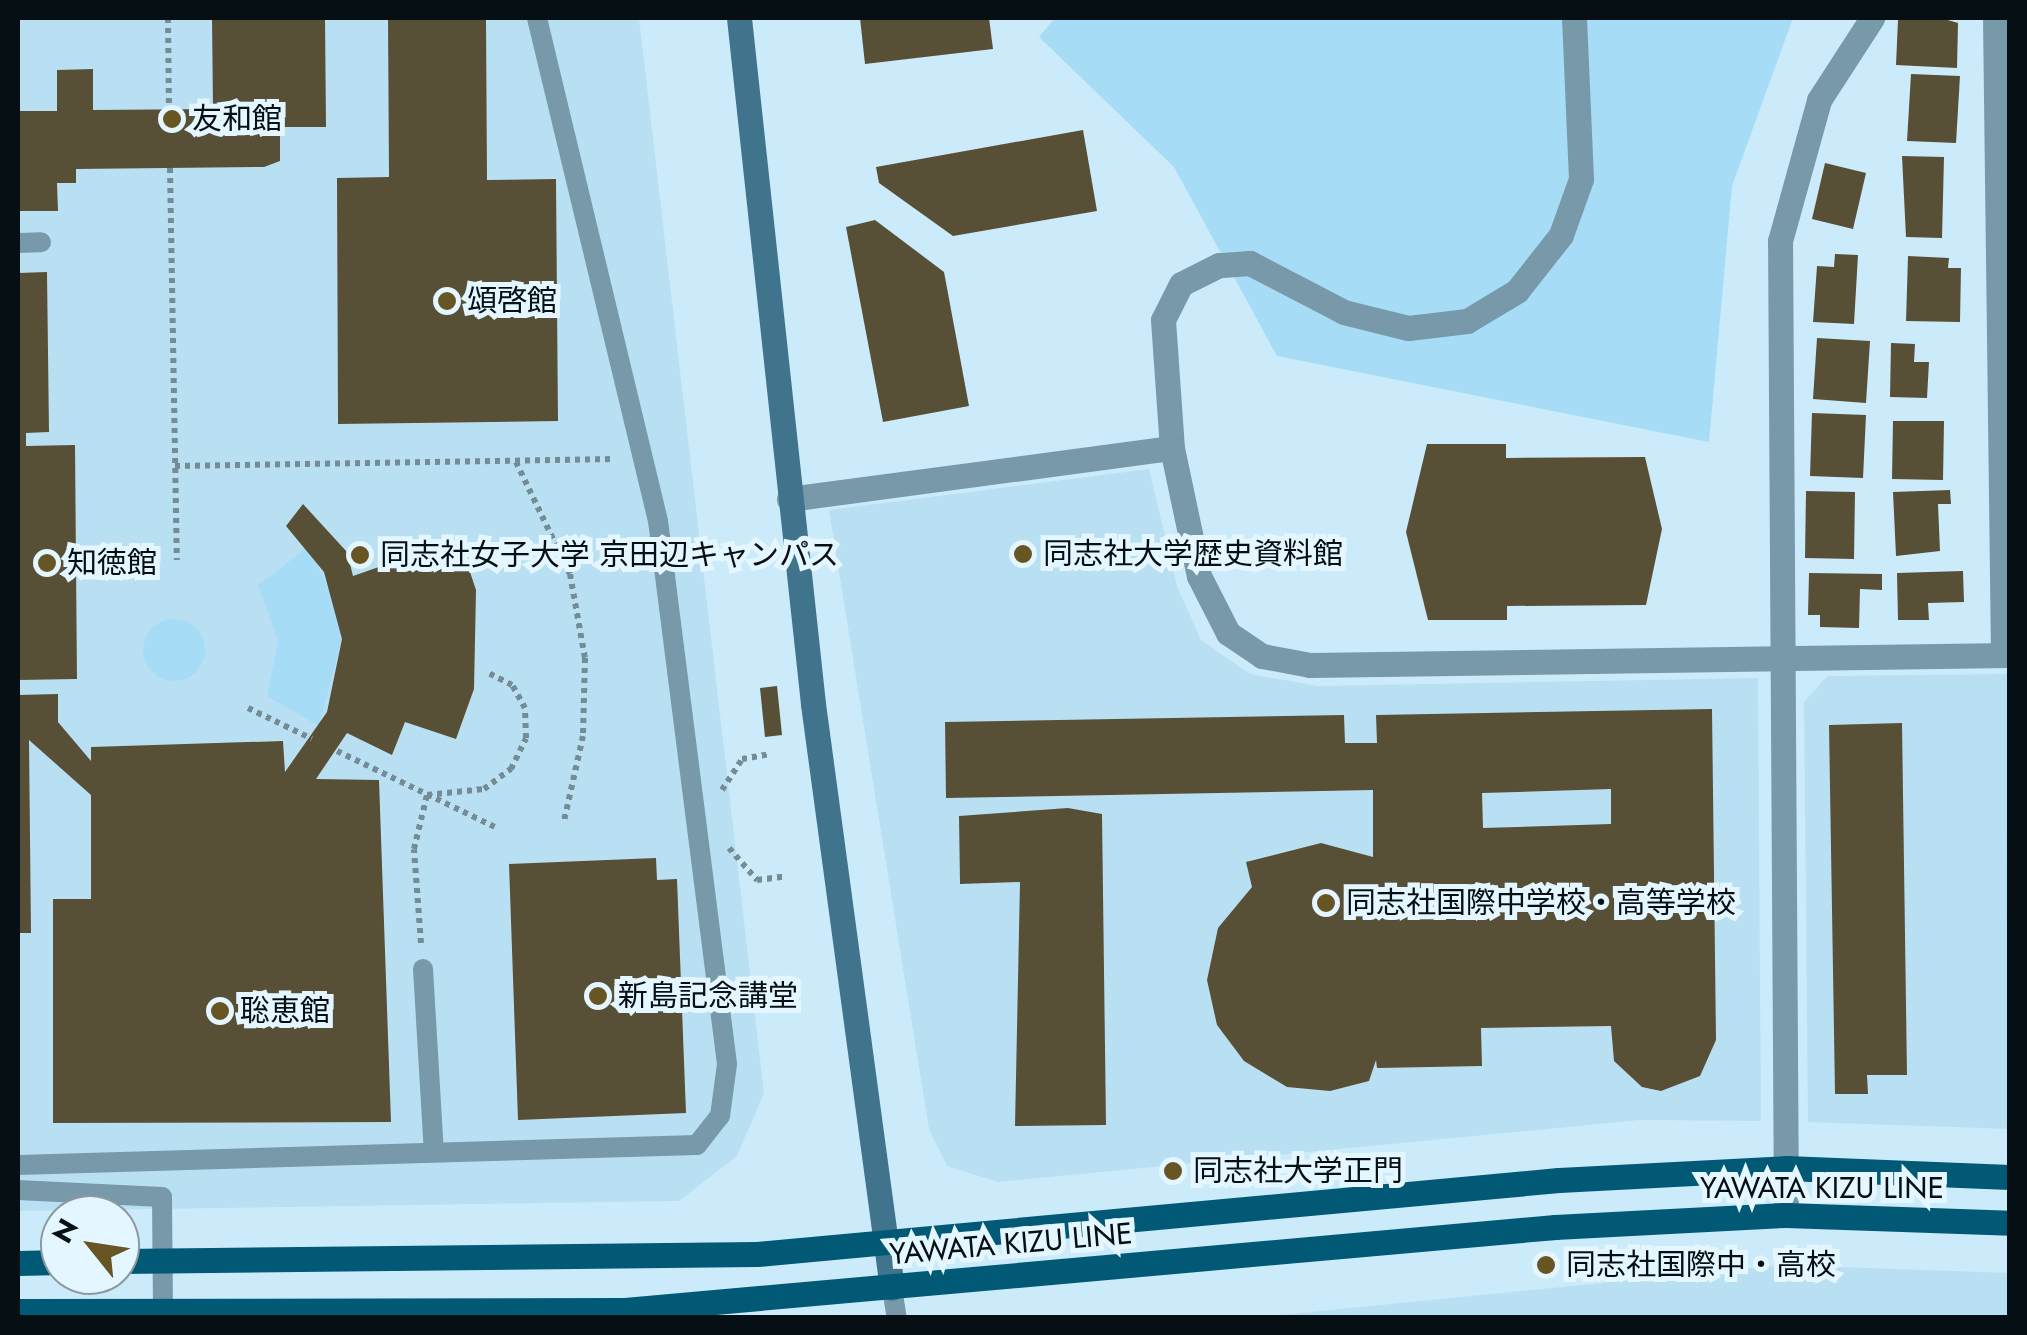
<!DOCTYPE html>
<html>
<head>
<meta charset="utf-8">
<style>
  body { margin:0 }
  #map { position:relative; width:2027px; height:1335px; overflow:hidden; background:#ccebfa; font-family:Jost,"Noto Sans JP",sans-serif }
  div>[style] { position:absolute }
  .built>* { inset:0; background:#b9e0f2 }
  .green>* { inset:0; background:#a6dcf6 }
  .round { border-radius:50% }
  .building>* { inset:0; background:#584f37 }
  .path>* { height:6px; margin-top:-3px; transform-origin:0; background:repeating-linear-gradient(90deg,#758b96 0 5px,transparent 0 10px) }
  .lane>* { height:20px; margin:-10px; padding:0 10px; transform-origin:10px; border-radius:10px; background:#79a }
  .street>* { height:25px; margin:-12.5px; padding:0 12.5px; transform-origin:12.5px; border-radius:12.5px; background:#79a }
  .secondary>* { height:25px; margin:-12.5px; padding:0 12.5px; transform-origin:12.5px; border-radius:12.5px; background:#3f748c }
  .primary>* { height:25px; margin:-12.5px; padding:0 12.5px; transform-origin:12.5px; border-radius:12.5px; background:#015976 }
  .dots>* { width:28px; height:28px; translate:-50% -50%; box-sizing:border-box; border:5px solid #e4f6ff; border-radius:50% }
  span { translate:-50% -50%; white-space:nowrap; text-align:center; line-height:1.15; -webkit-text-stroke:10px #e4f6ff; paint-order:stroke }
  .poi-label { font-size:30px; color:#050f14 }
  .left { translate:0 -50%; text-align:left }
  .street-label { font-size:30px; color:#050f14 }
  .frame { position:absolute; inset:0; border:20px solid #050f14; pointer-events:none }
  .north { position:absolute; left:40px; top:1195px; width:100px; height:100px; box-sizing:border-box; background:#e4f6ff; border:2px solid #8b9aa1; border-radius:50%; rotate:300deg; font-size:28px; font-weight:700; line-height:40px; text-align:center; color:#050f14 }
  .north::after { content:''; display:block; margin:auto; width:35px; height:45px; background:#675523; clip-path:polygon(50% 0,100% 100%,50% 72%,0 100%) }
</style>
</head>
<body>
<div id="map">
  <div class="built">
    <div style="clip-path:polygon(18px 18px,639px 18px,764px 1093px,737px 1156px,679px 1201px,18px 1211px)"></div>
    <div style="clip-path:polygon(1149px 469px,1177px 586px,1201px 640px,1250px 674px,1318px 686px,1758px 678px,1761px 1121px,1640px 1120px,998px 1182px,947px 1166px,929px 1129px,829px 510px)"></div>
    <div style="clip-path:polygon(2009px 674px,2009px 1129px,1808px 1122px,1804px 702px,1827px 676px)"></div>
    <div style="clip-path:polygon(1784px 1265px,2009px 1273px,2009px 1317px,1259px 1317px)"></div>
  </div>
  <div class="green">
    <div style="clip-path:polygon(1055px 18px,1793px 18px,1732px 186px,1709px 442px,1277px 356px,1174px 167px,1039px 37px)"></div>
    <div style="clip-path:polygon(308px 547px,336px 602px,342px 639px,319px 726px,267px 696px,278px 641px,258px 585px)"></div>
    <div class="round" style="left:143px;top:619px;width:62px;height:62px"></div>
    <div style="clip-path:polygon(2008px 702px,2010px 702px,2009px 918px,2006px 918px)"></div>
  </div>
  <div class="building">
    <div style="clip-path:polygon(212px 18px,325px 18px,326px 127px,280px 127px,280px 161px,264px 167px,76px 169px,76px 183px,57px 183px,58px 211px,18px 211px,18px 111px,57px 111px,57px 70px,93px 69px,93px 110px,213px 109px)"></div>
    <div style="clip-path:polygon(388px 18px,486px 18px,487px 180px,556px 179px,558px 421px,338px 424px,337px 178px,389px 177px)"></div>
    <div style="clip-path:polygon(860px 18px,989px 18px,993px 49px,865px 64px)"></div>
    <div style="clip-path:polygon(1941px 18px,1958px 23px,1957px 68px,1896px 65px,1898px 20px)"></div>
    <div style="clip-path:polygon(1911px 74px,1960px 76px,1956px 143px,1907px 141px)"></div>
    <div style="clip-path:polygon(1083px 130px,1097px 211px,953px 236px,879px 183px,876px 167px)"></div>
    <div style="clip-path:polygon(1902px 156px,1944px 157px,1942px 238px,1906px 237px)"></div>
    <div style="clip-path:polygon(1825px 163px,1866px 173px,1853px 229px,1812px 219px)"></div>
    <div style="clip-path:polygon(875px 220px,944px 272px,969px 406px,883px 422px,846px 227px)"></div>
    <div style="clip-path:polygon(1835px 254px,1858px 255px,1854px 324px,1813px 322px,1817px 266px,1834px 267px)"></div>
    <div style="clip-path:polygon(1908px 256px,1949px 258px,1948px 268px,1961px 268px,1960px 322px,1906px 321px)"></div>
    <div style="clip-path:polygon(47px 272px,49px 432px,26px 433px,26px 446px,75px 445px,77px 679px,18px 680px,18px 273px)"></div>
    <div style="clip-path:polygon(1817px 338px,1870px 341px,1866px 403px,1813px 399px)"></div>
    <div style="clip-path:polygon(1891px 343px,1915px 344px,1914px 362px,1929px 362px,1927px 398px,1890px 397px)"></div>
    <div style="clip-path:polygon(1812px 413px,1866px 415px,1863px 478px,1810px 476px)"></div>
    <div style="clip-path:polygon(1893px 421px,1944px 421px,1943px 480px,1892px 479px)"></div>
    <div style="clip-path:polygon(1427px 444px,1506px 444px,1506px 458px,1645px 457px,1662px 529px,1646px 605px,1507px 606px,1507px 620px,1428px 620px,1406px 532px)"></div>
    <div style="clip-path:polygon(1950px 490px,1951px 504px,1938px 504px,1940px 551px,1896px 556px,1893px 492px)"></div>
    <div style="clip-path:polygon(1806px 491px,1855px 492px,1854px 559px,1805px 558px)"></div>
    <div style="clip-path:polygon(303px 504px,347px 552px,353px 576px,459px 539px,476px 590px,474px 689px,456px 739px,405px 722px,392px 755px,347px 733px,316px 779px,379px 780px,391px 1122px,53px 1123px,53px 899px,91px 899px,91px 795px,29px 740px,31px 933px,18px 933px,18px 695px,58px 694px,58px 722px,91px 761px,91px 747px,283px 741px,285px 772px,327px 712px,342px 639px,324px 572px,286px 526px)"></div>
    <div style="clip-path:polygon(1963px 571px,1964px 602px,1928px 603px,1929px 620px,1898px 620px,1897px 573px)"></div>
    <div style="clip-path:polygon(1809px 573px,1882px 574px,1882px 590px,1860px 589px,1859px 628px,1820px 627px,1820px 615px,1808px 615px)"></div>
    <div style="clip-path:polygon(777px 686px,782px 735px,765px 737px,760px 688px)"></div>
    <div style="clip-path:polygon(evenodd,1712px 709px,1716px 1040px,1700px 1076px,1661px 1091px,1642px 1087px,1614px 1061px,1611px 1026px,1481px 1028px,1482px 1066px,1377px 1068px,1376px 1060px,1369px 1081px,1330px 1091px,1287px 1087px,1244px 1061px,1217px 1025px,1207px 980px,1218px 928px,1252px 887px,1246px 862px,1321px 843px,1373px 857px,1373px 790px,946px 798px,945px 722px,1344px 715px,1345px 743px,1377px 743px,1376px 715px,1712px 709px,1611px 789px,1611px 824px,1483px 828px,1482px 793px,1611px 789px)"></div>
    <div style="clip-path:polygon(1902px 723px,1907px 1075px,1867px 1075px,1868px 1094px,1835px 1094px,1829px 725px)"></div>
    <div style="clip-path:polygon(1068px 808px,1102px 814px,1106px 1125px,1015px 1126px,1020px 882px,960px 884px,959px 816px)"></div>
    <div style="clip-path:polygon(656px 858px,657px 880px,677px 879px,686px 1113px,518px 1120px,509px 864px)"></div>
  </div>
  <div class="path">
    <div style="left:168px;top:18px;width:91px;rotate:89.4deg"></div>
    <div style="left:170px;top:168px;width:392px;rotate:89deg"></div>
    <div style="left:516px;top:462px;width:124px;rotate:64.3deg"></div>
    <div style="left:570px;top:574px;width:85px;rotate:79.9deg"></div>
    <div style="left:585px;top:658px;width:78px;rotate:91.5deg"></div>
    <div style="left:583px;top:736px;width:87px;rotate:102.6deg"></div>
    <div style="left:175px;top:466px;width:440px;rotate:-0.9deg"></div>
    <div style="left:248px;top:708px;width:71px;rotate:25.8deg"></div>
    <div style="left:337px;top:751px;width:175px;rotate:25.7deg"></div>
    <div style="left:722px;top:790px;width:37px;rotate:-57deg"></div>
    <div style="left:742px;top:759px;width:27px;rotate:-10deg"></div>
    <div style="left:729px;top:848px;width:43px;rotate:48.8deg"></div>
    <div style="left:757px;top:880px;width:26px;rotate:-7deg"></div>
    <div style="left:421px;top:943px;width:94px;rotate:-94.3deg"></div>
    <div style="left:414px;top:849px;width:56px;rotate:-76.5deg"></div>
    <div style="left:427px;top:795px;width:57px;rotate:-6deg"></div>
    <div style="left:484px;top:789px;width:34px;rotate:-37deg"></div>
    <div style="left:511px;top:769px;width:34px;rotate:-64deg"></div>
    <div style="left:526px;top:738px;width:30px;rotate:-92deg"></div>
    <div style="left:525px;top:708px;width:26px;rotate:-119deg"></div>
    <div style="left:512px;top:685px;width:29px;rotate:-153deg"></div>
  </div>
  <div class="lane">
    <div style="left:18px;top:243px;width:23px;rotate:-2deg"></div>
    <div style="left:423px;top:969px;width:183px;rotate:86.6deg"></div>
    <div style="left:18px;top:1165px;width:679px;rotate:-1.69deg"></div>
    <div style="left:697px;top:1145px;width:37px;rotate:-52deg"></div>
    <div style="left:720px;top:1116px;width:52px;rotate:-82.3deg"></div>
    <div style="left:727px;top:1064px;width:547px;rotate:-97.24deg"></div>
    <div style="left:658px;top:521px;width:517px;rotate:-103.53deg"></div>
    <div style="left:18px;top:1190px;width:144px;rotate:2.8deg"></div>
    <div style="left:162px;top:1197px;width:121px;rotate:89.5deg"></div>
    <div style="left:892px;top:1288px;width:30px;rotate:81deg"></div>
  </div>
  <div class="street">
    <div style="left:1574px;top:18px;width:161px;rotate:87.5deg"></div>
    <div style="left:1581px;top:179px;width:59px;rotate:109.7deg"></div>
    <div style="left:1561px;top:235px;width:71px;rotate:128.2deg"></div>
    <div style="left:1517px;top:291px;width:58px;rotate:149deg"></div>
    <div style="left:1467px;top:321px;width:59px;rotate:173.2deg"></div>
    <div style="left:1408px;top:328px;width:66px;rotate:-166deg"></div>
    <div style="left:1344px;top:312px;width:106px;rotate:-152.5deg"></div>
    <div style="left:1250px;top:263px;width:31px;rotate:176deg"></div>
    <div style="left:1219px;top:265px;width:42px;rotate:153.4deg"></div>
    <div style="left:1181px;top:284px;width:40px;rotate:116.6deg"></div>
    <div style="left:1163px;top:320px;width:128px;rotate:86deg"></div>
    <div style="left:1172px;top:448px;width:131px;rotate:78.1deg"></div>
    <div style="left:1199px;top:576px;width:64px;rotate:63deg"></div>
    <div style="left:1228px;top:633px;width:41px;rotate:34.1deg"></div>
    <div style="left:1262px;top:656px;width:49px;rotate:10.6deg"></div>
    <div style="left:1310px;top:665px;width:700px;rotate:-0.82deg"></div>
    <div style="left:1995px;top:18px;width:637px;rotate:89.28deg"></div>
    <div style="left:789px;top:499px;width:386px;rotate:-7.6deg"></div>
    <div style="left:1786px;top:1215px;width:974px;rotate:-90.35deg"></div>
    <div style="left:1780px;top:241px;width:146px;rotate:-74.5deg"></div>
    <div style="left:1819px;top:100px;width:98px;rotate:-57.1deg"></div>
  </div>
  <div class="secondary">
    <div style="left:739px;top:18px;width:690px;rotate:83.84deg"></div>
    <div style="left:813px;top:704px;width:589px;rotate:82.3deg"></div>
  </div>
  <div class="primary">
    <div style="left:120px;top:1261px;width:637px;rotate:-0.63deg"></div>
    <div style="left:757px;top:1254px;width:805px;rotate:-5.27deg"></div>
    <div style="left:1559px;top:1180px;width:227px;rotate:-3deg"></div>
    <div style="left:1786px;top:1168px;width:224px;rotate:2.3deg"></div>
    <div style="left:18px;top:1263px;width:42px;rotate:-1.4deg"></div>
    <div style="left:18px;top:1311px;width:607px;rotate:-0.09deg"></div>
    <div style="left:625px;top:1310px;width:934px;rotate:-5.1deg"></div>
    <div style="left:1555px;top:1227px;width:231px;rotate:-3deg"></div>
    <div style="left:1786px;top:1215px;width:224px;rotate:2deg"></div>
  </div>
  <div class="dots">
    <div style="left:172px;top:119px;background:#675523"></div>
    <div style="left:447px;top:301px;background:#675523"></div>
    <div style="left:1023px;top:554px;background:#675523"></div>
    <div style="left:360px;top:555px;background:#675523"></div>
    <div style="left:47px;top:563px;background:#675523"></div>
    <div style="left:1326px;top:903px;background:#675523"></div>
    <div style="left:598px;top:996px;background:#675523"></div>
    <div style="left:220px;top:1011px;background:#675523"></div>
    <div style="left:1173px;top:1171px;background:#675523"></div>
    <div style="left:1546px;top:1265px;background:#675523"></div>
  </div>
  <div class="poi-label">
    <span class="left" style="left:192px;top:119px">友和館</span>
    <span class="left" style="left:467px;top:301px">頌啓館</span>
    <span class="left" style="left:1043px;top:554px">同志社大学歴史資料館</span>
    <span class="left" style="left:380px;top:555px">同志社女子大学 京田辺キャンパス</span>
    <span class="left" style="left:67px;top:563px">知徳館</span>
    <span class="left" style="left:1346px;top:903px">同志社国際中学校・高等学校</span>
    <span class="left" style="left:618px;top:996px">新島記念講堂</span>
    <span class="left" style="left:240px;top:1011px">聡恵館</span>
    <span class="left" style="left:1193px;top:1171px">同志社大学正門</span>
    <span class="left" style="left:1566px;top:1265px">同志社国際中・高校</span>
  </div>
  <div class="street-label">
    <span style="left:1822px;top:1188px">YAWATA KIZU LINE</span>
    <span style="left:1011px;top:1244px;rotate:-5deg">YAWATA KIZU LINE</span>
  </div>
  <div class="frame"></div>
  <div class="north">N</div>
</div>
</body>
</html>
